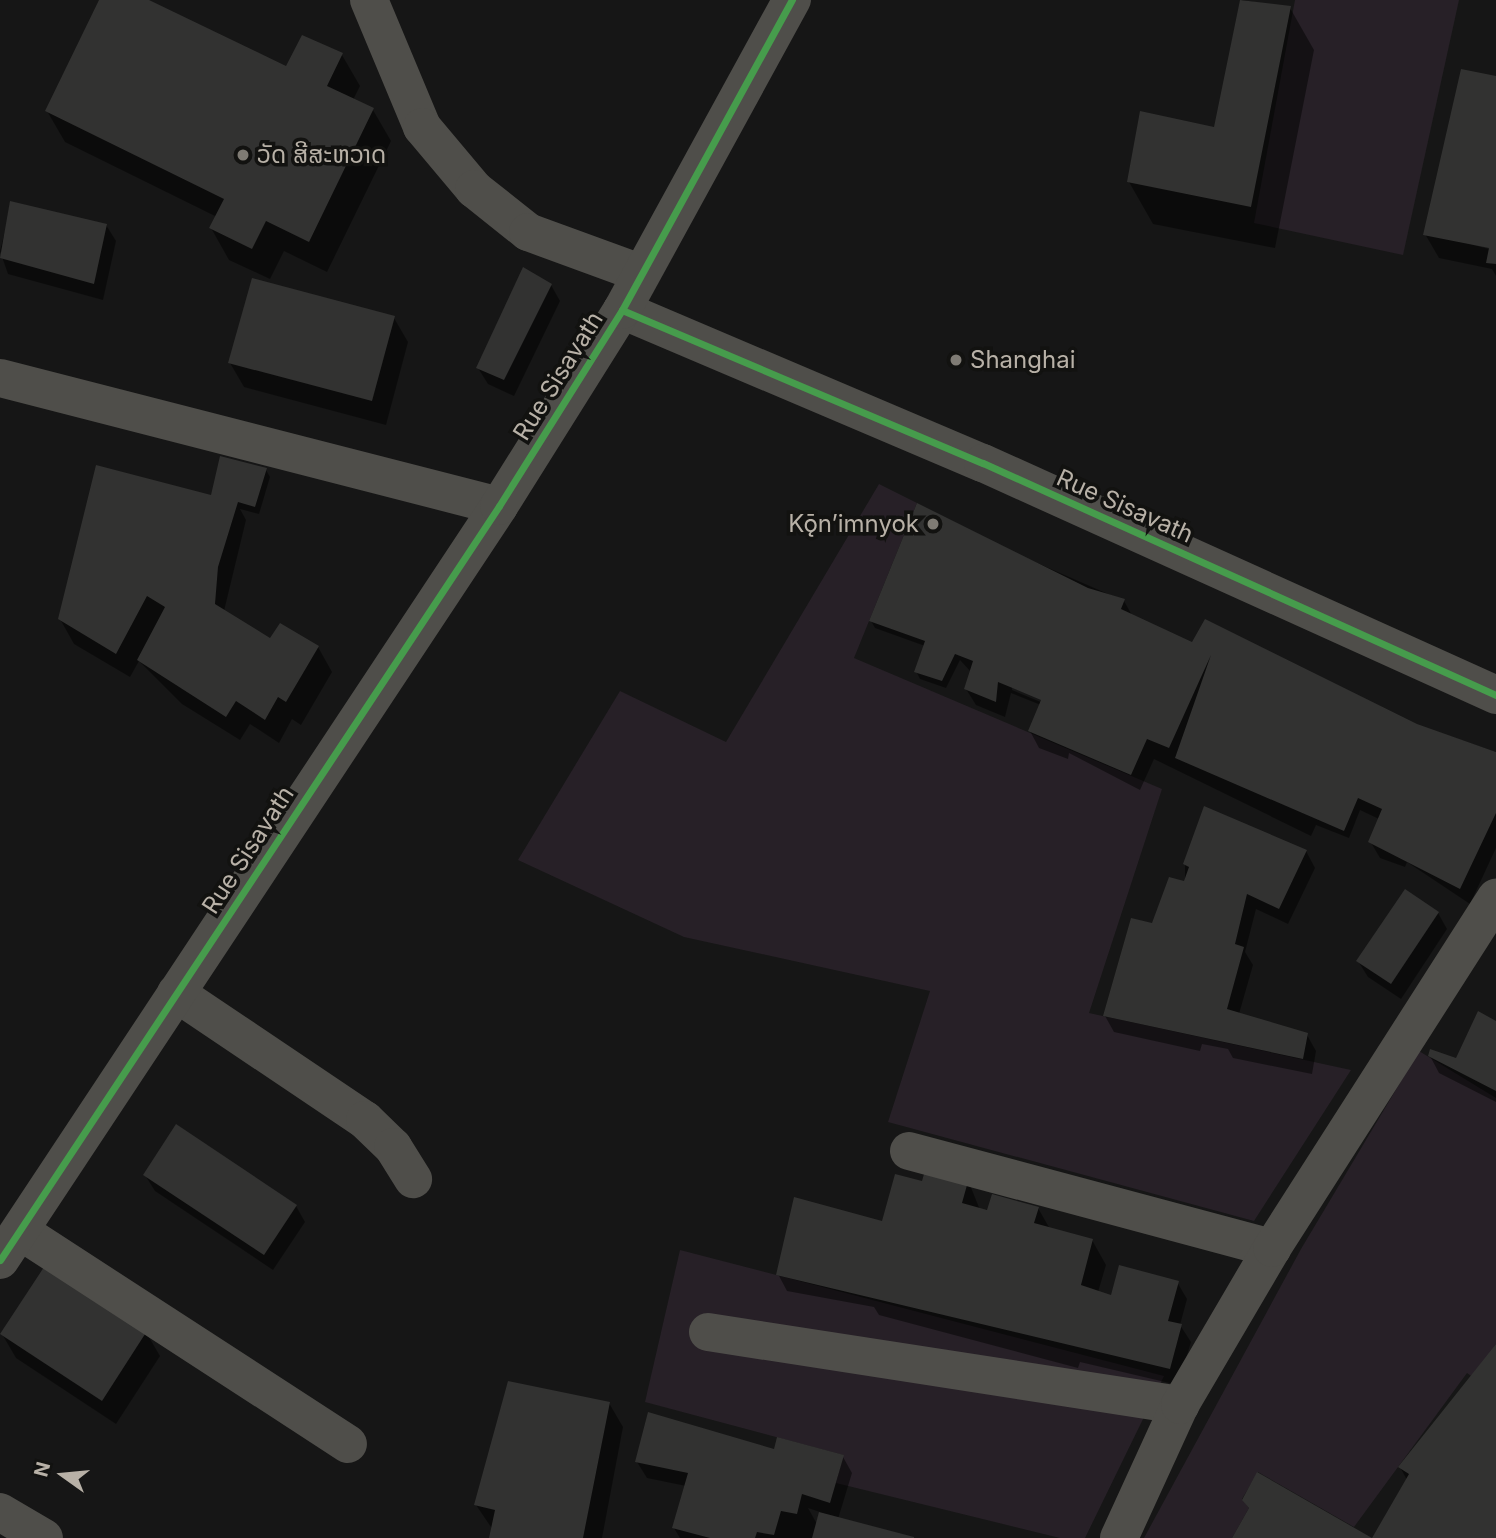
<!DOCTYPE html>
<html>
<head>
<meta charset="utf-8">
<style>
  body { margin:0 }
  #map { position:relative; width:1496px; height:1538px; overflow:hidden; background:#161616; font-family:Inter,"Noto Sans Lao",sans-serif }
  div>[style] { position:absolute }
  .green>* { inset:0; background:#272027 }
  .shadow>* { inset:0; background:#0007 }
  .building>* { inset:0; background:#323231 }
  .minor>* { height:38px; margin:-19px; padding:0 19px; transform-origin:19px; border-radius:19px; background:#4f4e4a }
  .cycleway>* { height:7px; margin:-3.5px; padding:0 3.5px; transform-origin:3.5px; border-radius:3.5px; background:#469c4c }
  .dots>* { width:19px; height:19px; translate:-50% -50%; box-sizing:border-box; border:4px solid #121210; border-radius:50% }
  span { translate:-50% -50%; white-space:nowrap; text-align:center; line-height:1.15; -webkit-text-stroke:7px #121210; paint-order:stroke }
  .poi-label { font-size:24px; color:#b8b1a7 }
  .left { translate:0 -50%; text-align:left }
  .right { translate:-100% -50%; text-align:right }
  .street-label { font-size:24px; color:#b8b1a7 }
  .north { position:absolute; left:28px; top:1440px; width:70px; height:70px; -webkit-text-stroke:5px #121210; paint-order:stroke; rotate:285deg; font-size:19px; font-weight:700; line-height:28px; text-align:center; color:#b8b1a7 }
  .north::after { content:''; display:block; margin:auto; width:24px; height:32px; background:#b8b1a7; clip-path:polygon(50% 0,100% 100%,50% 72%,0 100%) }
</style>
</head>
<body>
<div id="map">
  <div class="green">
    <div style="clip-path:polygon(1295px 0,1459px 0,1403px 255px,1254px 223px)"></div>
    <div style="clip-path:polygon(879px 484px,917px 503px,854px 658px,1162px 789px,1089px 1013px,1351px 1070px,1254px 1221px,888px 1122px,930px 991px,684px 937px,518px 860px,620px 691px,726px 742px)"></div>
    <div style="clip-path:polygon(1419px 1051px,1496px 1098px,1496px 1344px,1474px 1378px,1467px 1373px,1354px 1527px,1258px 1472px,1242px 1499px,1249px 1508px,1232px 1538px,1144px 1538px,1301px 1249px)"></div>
    <div style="clip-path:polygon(680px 1250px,1164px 1376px,1085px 1538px,1060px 1538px,836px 1483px,843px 1455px,645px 1402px)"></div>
  </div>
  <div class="shadow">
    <div style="clip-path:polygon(101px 0,145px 0,287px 68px,303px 37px,342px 55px,360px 86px,353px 100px,373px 110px,391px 141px,327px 272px,284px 251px,270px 279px,229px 260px,211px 228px,217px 217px,65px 142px,47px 111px)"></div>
    <div style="clip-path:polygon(1242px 0,1290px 8px,1314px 50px,1275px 248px,1153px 224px,1129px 182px,1216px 129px)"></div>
    <div style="clip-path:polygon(1496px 78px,1496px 247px,1441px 236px,1496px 251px,1496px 276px,1492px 269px,1439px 258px,1425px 234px)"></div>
    <div style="clip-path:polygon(12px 203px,106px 225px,116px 241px,103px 300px,8px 274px,0 251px)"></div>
    <div style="clip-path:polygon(551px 285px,560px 301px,514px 396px,488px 384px,478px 368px)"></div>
    <div style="clip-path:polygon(394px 318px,408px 342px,386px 425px,244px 387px,230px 363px)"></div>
    <div style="clip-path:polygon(266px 470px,270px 477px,259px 514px,240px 509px,246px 520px,224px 611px,271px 640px,318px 647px,332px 672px,301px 725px,292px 719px,279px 743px,250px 724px,240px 740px,182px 704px,139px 661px,130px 677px,74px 644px,60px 619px,212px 497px)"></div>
    <div style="clip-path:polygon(evenodd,971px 534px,1124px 601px,1133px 617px,1193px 644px,1206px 621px,1417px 725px,1496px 752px,1496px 848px,1470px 904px,1407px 862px,1405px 867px,1380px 858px,1370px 841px,1379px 819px,1360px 810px,1349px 838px,1316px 825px,1311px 836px,1154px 759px,1140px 790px,1069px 753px,1068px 759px,1039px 748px,1030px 731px,1041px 705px,1011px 693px,1005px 717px,976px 705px,966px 689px,971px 672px,960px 660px,946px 688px,920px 679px,916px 671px,925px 646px,875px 628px,871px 621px,971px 534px,1012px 686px,1049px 702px,1048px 705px,1012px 690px,1012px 686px)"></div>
    <div style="clip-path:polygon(1306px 851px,1315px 868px,1288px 924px,1256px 909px,1245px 952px,1253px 965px,1239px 1014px,1307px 1035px,1316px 1051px,1312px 1074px,1233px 1058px,1228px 1049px,1202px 1044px,1200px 1051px,1114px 1032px,1105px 1016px,1153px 925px,1185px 883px,1185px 864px)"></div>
    <div style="clip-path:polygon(1438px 913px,1447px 929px,1401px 999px,1368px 977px,1358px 961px)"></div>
    <div style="clip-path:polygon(1496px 1023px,1496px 1102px,1439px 1073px,1430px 1056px,1457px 1060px)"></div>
    <div style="clip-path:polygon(145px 1175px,296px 1206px,305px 1222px,273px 1270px,155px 1191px)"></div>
    <div style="clip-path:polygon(968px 1180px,980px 1210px,1038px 1208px,1050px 1229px,1092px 1240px,1106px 1265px,1098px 1292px,1112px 1297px,1177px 1282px,1187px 1299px,1180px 1325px,1191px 1342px,1178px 1385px,1080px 1362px,1078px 1368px,879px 1315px,874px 1307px,787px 1291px,778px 1274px,883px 1223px,923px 1183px)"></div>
    <div style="clip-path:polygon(146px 1332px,160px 1356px,116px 1424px,16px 1358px,2px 1334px)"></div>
    <div style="clip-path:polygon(1496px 1347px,1496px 1538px,1374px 1538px,1407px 1480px,1400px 1467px)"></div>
    <div style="clip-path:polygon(609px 1403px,623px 1427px,602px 1538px,491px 1538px,493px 1530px,476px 1505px)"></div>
    <div style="clip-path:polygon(evenodd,776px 1451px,843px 1457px,852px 1473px,838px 1519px,910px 1538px,680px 1538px,674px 1528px,686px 1486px,647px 1478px,637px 1462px,776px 1451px,808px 1508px,820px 1512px,817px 1524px,808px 1508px)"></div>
  </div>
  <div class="building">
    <div style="clip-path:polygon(99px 0,149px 0,286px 66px,302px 35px,343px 53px,327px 86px,374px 108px,309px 242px,266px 221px,252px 249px,209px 228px,224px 199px,45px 111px)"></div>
    <div style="clip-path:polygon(1240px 0,1291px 6px,1251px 207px,1127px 182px,1140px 111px,1214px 127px)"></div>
    <div style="clip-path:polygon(1461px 69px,1496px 76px,1496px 264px,1486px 263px,1489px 248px,1423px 235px)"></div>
    <div style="clip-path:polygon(10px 201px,107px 224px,94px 284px,0 258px)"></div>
    <div style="clip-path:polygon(523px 267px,552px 284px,504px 380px,476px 368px)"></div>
    <div style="clip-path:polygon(252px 278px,395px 316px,372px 401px,228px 363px)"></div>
    <div style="clip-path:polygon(220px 456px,267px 468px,255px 507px,238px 502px,218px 567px,215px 604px,270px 638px,280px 623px,319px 646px,286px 702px,278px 697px,265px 720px,236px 701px,226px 717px,137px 660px,165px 607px,147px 596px,116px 654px,58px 619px,96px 465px,211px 495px)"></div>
    <div style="clip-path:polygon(917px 503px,1088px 588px,1125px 599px,1121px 609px,1192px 642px,1205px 619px,1417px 724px,1496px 752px,1496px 813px,1460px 889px,1368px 842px,1382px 809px,1358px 798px,1344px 831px,1175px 758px,1211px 655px,1169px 748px,1147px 739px,1131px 775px,1028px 731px,1041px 700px,998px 682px,996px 702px,964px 689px,973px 661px,955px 654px,942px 681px,914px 672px,925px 641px,869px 621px)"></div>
    <div style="clip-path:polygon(1204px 806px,1307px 850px,1279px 909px,1247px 894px,1235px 944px,1244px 947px,1227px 1009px,1308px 1033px,1303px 1059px,1103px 1016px,1131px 918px,1152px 923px,1169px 877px,1184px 881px,1189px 867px,1183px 864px)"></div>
    <div style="clip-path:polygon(1405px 889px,1439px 912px,1391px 984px,1356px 961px)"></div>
    <div style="clip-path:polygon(1478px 1011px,1496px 1021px,1496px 1091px,1428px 1056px,1430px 1049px,1456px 1058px)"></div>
    <div style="clip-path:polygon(176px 1124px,297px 1205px,264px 1255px,143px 1175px)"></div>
    <div style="clip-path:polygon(926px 1167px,969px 1178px,962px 1203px,987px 1210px,992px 1194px,1039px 1207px,1034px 1223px,1093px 1239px,1081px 1285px,1111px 1295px,1119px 1265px,1179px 1281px,1168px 1321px,1182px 1324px,1170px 1369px,776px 1275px,794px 1197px,882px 1221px,895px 1174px,922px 1181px)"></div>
    <div style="clip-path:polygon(46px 1264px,147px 1331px,102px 1401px,0 1334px)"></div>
    <div style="clip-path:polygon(1496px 1344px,1496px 1538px,1232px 1538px,1249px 1508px,1242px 1500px,1257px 1472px,1372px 1538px,1409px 1474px,1398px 1467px)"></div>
    <div style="clip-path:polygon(508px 1381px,610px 1402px,583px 1538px,489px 1538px,495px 1510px,474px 1505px)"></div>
    <div style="clip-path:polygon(648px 1412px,774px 1449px,777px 1437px,844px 1455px,830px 1503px,802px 1494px,797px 1514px,781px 1511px,774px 1535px,757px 1532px,755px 1538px,710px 1538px,672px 1528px,688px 1473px,635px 1462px)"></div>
    <div style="clip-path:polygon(819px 1512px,914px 1537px,914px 1538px,812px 1538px)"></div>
  </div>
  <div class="minor">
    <div style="left:369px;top:0;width:138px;rotate:67.3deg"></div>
    <div style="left:422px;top:127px;width:81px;rotate:50deg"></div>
    <div style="left:474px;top:189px;width:69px;rotate:38.5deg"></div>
    <div style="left:528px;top:232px;width:119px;rotate:20.1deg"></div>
    <div style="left:622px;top:310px;width:392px;rotate:23deg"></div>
    <div style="left:983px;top:463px;width:563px;rotate:24.33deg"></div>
    <div style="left:0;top:378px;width:515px;rotate:14.39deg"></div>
    <div style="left:176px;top:993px;width:228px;rotate:33.9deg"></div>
    <div style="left:365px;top:1120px;width:39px;rotate:44deg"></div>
    <div style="left:393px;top:1147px;width:38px;rotate:58deg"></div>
    <div style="left:909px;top:1151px;width:376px;rotate:15deg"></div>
    <div style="left:20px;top:1231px;width:391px;rotate:33deg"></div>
    <div style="left:0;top:1260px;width:904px;rotate:-56.5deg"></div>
    <div style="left:499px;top:506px;width:231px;rotate:-57.9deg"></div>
    <div style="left:622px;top:310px;width:354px;rotate:-61.3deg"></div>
    <div style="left:708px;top:1332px;width:478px;rotate:8.8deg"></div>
    <div style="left:0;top:1512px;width:51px;rotate:30.6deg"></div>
    <div style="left:1119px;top:1538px;width:146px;rotate:-65.4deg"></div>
    <div style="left:1180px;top:1405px;width:182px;rotate:-59.6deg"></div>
    <div style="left:1272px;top:1248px;width:416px;rotate:-57.4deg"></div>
  </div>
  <div class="cycleway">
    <div style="left:622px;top:310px;width:392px;rotate:23deg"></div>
    <div style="left:983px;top:463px;width:563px;rotate:24.33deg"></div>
    <div style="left:0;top:1260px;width:904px;rotate:-56.5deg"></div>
    <div style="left:499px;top:506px;width:231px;rotate:-57.9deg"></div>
    <div style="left:622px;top:310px;width:354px;rotate:-61.3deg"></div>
  </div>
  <div class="dots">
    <div style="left:243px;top:155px;background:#7f7b74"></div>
    <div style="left:956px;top:360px;background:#7f7b74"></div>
    <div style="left:933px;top:524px;background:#7f7b74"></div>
  </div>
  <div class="poi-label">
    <span class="left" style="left:257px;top:155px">ວັດ ສີສະຫວາດ</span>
    <span class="left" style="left:970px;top:360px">Shanghai</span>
    <span class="right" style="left:919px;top:524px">Kǭn’imnyok</span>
  </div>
  <div class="street-label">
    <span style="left:558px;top:376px;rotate:-58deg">Rue Sisavath</span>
    <span style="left:1125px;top:506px;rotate:24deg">Rue Sisavath</span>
    <span style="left:248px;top:850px;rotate:-57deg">Rue Sisavath</span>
  </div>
  <div class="north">N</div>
</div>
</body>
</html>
